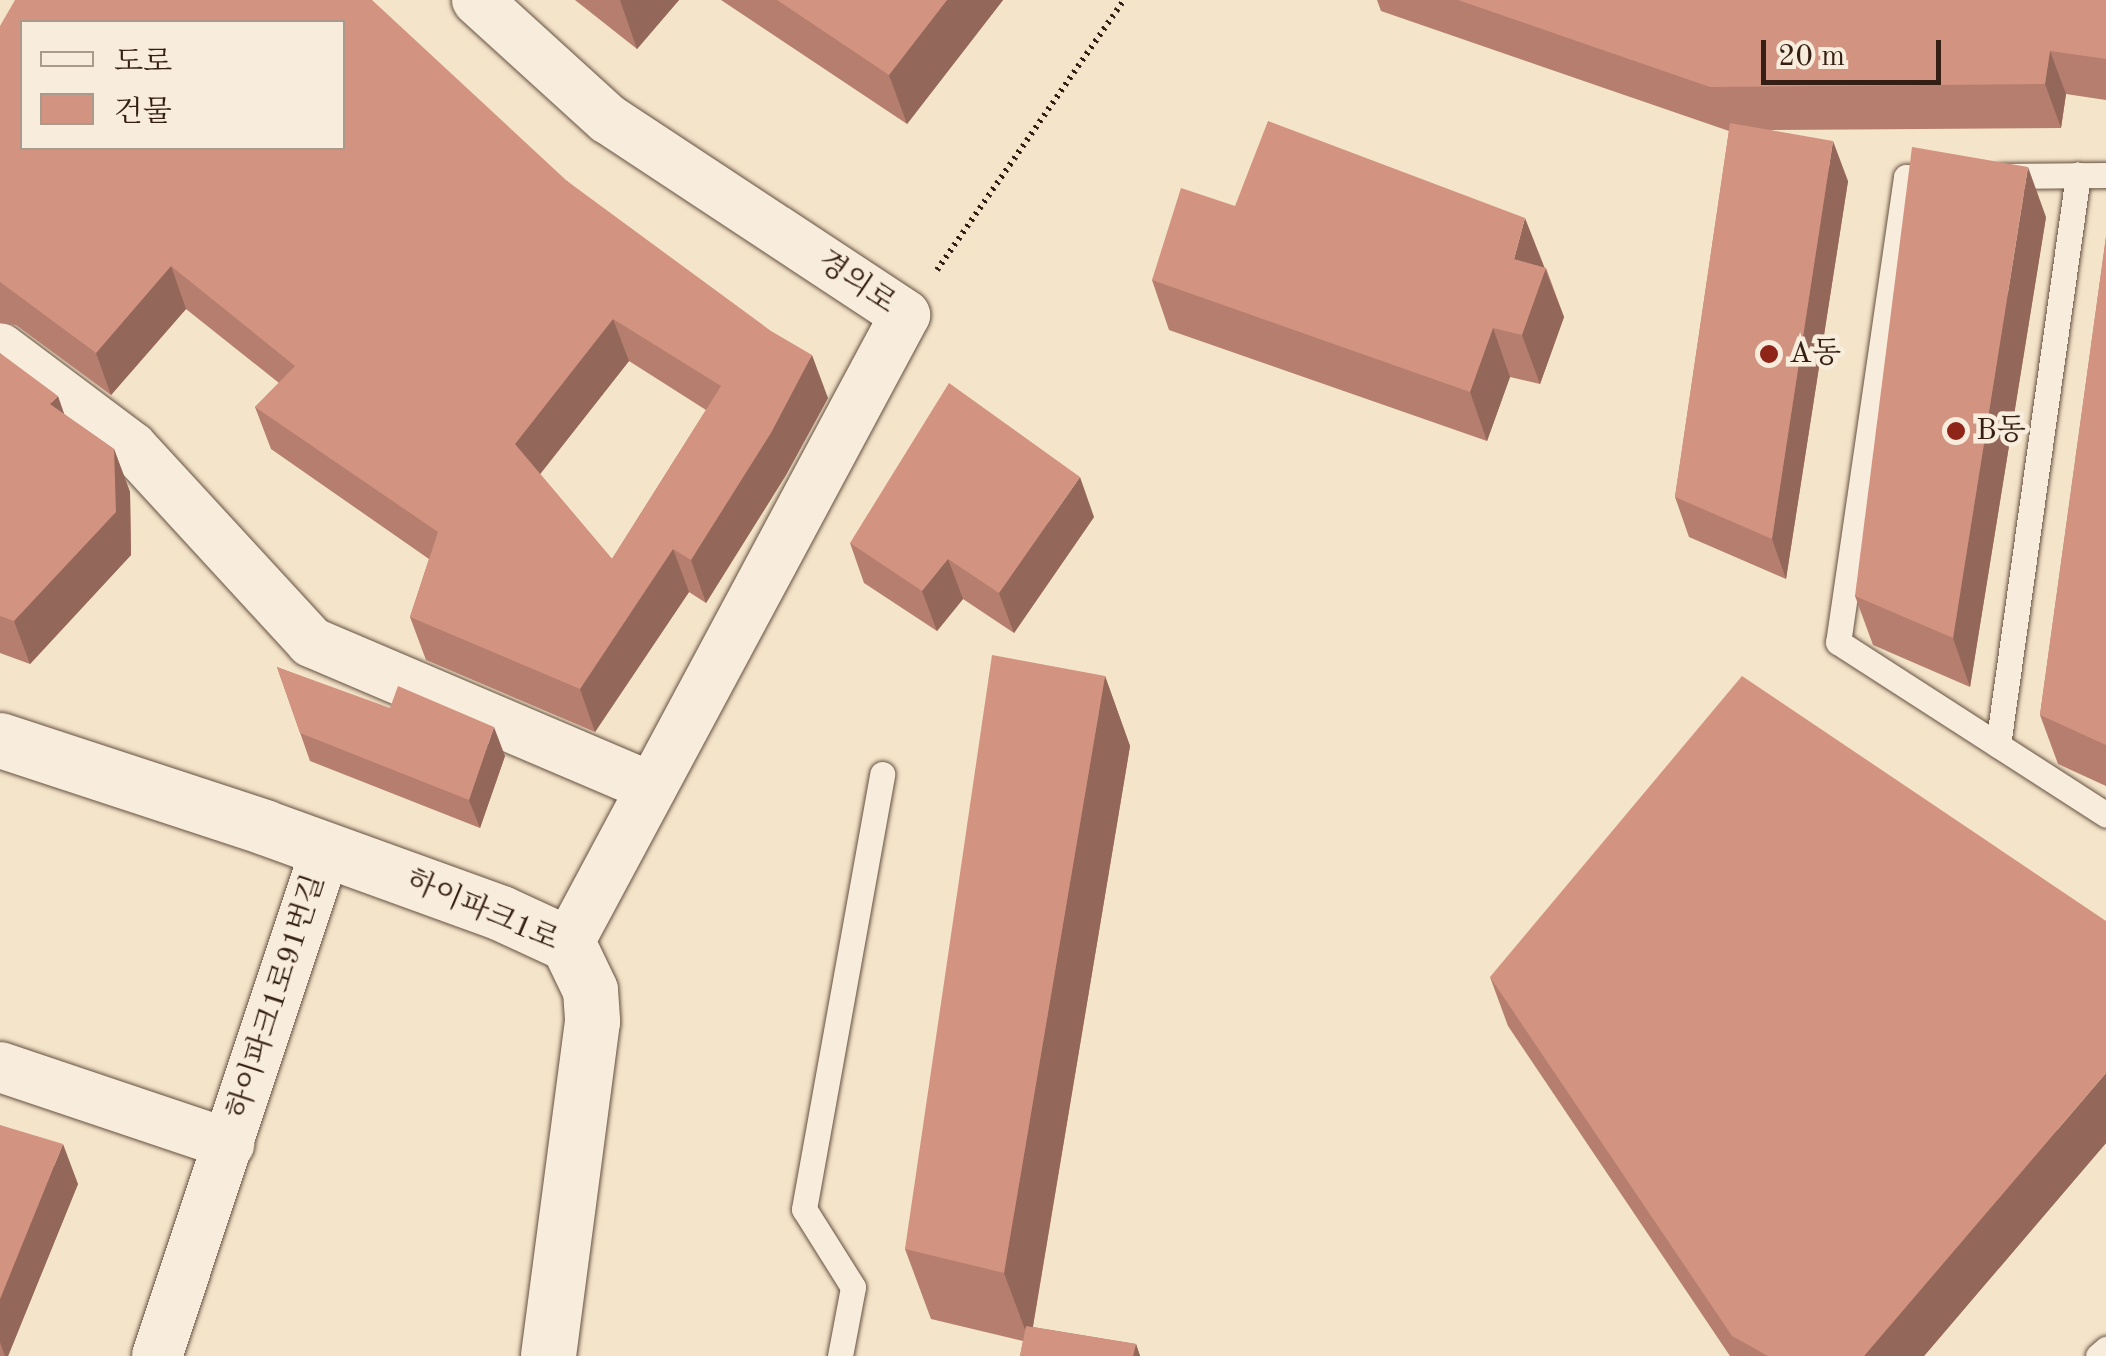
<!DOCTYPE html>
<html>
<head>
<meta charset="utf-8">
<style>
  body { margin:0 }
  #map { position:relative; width:2106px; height:1356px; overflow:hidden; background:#f4e4c9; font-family:"Old Standard TT","Noto Serif KR",serif }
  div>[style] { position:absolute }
  .path>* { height:6px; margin-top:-3px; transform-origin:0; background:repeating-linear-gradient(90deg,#351e14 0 2.5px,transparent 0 7.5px) }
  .roads { filter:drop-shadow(0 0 2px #655041) drop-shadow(0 0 2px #655041) }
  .service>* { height:25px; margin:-12.5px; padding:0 12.5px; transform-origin:12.5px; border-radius:12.5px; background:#f8eddc }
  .minor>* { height:50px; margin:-25px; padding:0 25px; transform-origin:25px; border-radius:25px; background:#f8eddc }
  .tertiary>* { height:55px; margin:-27.5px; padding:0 27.5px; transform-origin:27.5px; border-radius:27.5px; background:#f8eddc }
  .wall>* { inset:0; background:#b57e6e }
  .shaded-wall>* { inset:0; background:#93675a }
  .building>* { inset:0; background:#d29380 }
  .dots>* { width:28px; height:28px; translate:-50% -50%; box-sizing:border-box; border:5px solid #f8eddc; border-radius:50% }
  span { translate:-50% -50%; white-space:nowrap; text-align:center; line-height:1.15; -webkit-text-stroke:9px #f8eddc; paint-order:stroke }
  .street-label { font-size:30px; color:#351e14 }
  .poi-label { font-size:30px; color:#351e14 }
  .left { translate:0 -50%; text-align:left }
  .legend { position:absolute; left:20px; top:20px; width:325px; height:130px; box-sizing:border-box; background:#f8eddc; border:2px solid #aa9a8c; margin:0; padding:12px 18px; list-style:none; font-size:30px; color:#351e14 }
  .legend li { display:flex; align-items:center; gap:20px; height:50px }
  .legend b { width:50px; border:2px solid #aa9a8c }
  .scale { position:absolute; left:1761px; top:40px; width:180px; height:45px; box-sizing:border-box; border:5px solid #351e14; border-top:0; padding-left:12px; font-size:30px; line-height:35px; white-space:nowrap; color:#351e14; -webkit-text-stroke:8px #f8eddc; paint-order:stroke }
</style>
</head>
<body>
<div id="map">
  <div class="path">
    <div style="left:937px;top:270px;width:328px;rotate:-55.3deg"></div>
  </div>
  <div class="roads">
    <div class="service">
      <div style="left:1941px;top:176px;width:35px;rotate:178deg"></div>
      <div style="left:1906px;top:177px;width:470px;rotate:98.3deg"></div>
      <div style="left:1838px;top:642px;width:319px;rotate:32.8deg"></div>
      <div style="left:2001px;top:176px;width:105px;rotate:-0.5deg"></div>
      <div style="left:1998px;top:745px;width:576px;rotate:-82.01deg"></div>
      <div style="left:840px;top:1356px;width:70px;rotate:-79.3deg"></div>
      <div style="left:853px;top:1287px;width:92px;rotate:-122.1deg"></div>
      <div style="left:804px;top:1209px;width:442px;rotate:-79.8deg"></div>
      <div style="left:2098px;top:1356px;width:11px;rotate:-41deg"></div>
    </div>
    <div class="minor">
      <div style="left:477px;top:0;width:177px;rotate:42.3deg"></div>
      <div style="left:608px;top:119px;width:356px;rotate:33.4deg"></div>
      <div style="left:905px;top:315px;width:714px;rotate:118.18deg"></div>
      <div style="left:0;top:348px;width:165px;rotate:36.9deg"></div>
      <div style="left:132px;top:447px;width:265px;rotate:47.4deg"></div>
      <div style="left:311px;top:642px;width:370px;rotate:23.1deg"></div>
      <div style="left:0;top:1067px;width:242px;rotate:18.6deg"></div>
      <div style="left:157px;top:1356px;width:534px;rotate:-71.57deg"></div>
    </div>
    <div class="tertiary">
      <div style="left:0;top:740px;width:278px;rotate:18.2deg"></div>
      <div style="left:264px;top:827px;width:252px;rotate:19.9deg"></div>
      <div style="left:501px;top:913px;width:74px;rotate:24.8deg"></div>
      <div style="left:568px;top:944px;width:51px;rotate:64.4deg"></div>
      <div style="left:590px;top:990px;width:31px;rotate:86deg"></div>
      <div style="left:592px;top:1021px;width:338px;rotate:97.5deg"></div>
    </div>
  </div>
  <div class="wall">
    <div style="clip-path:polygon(575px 0,679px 0,637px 49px)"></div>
    <div style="clip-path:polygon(721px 0,1003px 0,907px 124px)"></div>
    <div style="clip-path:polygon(1377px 0,2106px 0,2106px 100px,2066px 94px,2061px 128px,1771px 130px,1848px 181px,1786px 579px,1689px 537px,1675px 497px,1729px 131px,1381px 11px)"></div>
    <div style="clip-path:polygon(evenodd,0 26px,567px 181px,828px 398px,786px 475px,706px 603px,689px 592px,595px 732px,426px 660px,410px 617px,429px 559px,271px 449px,255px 407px,279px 383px,186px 309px,111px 395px,16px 325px,0 323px,0 26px,629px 361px,706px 410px,612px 559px,540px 474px,629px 361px)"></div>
    <div style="clip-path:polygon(1235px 206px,1546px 268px,1564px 317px,1540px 384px,1510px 377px,1487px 441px,1169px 330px,1152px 280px)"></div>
    <div style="clip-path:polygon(2046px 217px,1970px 687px,1873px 645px,1855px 596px)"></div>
    <div style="clip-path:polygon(2106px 237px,2106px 786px,2058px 764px,2040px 715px)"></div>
    <div style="clip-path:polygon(0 353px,64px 414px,114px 449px,130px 492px,131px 555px,30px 664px,0 653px)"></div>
    <div style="clip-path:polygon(1094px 517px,1014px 633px,963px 599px,937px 631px,864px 583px,850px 543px)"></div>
    <div style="clip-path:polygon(277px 667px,505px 756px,480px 828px,310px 761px)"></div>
    <div style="clip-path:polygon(1105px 676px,1130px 746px,1033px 1327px,1136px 1344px,1140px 1356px,1020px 1356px,1023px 1341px,931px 1319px,905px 1249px)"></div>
    <div style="clip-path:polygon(1490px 977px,2106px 1143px,1924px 1356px,1730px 1356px,1508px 1026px)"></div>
    <div style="clip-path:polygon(0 1125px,78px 1184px,8px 1356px,0 1356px)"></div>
  </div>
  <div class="shaded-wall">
    <div style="clip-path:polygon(620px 0,679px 0,637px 49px)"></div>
    <div style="clip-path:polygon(947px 0,1003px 0,907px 124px,889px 75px)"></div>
    <div style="clip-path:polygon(2050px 51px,2066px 94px,2061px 128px,2045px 84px)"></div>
    <div style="clip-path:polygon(1833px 141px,1848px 181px,1786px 579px,1772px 539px)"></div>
    <div style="clip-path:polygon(2028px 167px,2046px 217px,1970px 687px,1953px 638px)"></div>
    <div style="clip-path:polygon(1525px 218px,1564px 317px,1540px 384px,1522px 335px,1514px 259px)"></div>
    <div style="clip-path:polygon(171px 266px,186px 309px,111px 395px,96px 353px)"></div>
    <div style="clip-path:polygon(613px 319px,629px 361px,530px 487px,515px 444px)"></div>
    <div style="clip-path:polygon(1493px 328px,1510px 377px,1487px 441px,1470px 392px)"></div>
    <div style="clip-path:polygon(812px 355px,828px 398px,786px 475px,706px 603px,691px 560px)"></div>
    <div style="clip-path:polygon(58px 396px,73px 439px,50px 404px)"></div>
    <div style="clip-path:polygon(114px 449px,130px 492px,131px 555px,30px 664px,14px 621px)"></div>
    <div style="clip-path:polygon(1080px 477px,1094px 517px,1014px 633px,999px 593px)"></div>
    <div style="clip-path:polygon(673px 549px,689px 592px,595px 732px,580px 689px)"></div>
    <div style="clip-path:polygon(948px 559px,963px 599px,937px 631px,922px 591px)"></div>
    <div style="clip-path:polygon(1105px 676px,1130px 746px,1030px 1343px,1004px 1273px)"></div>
    <div style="clip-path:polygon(494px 727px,505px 756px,480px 828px,469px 800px)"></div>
    <div style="clip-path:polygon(2106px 1073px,2106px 1143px,1924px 1356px,1864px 1356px)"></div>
    <div style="clip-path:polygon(63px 1144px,78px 1184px,8px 1356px,5px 1356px,0 1342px,0 1299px)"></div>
    <div style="clip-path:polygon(1136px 1344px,1140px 1356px,1133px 1356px)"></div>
  </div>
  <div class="building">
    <div style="clip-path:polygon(evenodd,15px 0,372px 0,567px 181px,771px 331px,812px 355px,771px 433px,691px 560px,673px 549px,580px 689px,410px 617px,438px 532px,255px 407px,295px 366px,171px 266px,96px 353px,0 282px,0 26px,15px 0,22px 22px,342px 22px,342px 148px,22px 148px,22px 22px,15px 0,613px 319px,721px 386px,612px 559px,515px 444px,613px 319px)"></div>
    <div style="clip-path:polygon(777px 0,947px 0,889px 75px)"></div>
    <div style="clip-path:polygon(1458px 0,2106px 0,2106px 59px,2050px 51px,2045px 84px,1710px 87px)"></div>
    <div style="clip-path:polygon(1268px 121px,1525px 218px,1514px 259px,1546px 268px,1522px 335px,1493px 328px,1470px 392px,1152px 280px,1181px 188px,1235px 206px)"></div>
    <div style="clip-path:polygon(1730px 123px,1833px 141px,1772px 539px,1675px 497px)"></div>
    <div style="clip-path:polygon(1912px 147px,2028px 167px,1953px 638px,1855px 596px)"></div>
    <div style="clip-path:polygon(2106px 237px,2106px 745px,2040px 715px)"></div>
    <div style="clip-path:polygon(0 353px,58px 396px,50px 404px,114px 449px,116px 512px,14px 621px,0 616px)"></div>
    <div style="clip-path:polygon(949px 383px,1080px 477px,999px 593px,948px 559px,922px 591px,850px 543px)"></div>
    <div style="clip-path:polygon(992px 655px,1105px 676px,1004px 1273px,905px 1249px)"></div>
    <div style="clip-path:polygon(277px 667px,390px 708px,398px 686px,494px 727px,469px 800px,300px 733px)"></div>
    <div style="clip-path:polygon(1742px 676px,2106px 921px,2106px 1073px,1864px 1356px,1768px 1356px,1732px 1336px,1490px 977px)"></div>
    <div style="clip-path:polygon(0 1125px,63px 1144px,0 1299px)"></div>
    <div style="clip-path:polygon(1026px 1326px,1136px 1344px,1133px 1356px,1020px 1356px)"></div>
  </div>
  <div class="dots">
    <div style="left:1769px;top:354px;background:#8f2418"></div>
    <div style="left:1956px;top:431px;background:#8f2418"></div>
  </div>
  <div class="street-label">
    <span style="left:856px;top:283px;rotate:34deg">경의로</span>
    <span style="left:482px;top:911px;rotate:23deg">하이파크1로</span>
    <span style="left:277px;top:997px;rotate:-72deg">하이파크1로91번길</span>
  </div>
  <div class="poi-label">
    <span class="left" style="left:1789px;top:354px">A동</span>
    <span class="left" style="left:1976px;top:431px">B동</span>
  </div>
  <ul class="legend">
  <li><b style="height:12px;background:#f8eddc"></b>도로</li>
  <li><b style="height:28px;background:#d29380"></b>건물</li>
  </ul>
  <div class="scale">20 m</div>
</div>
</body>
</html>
